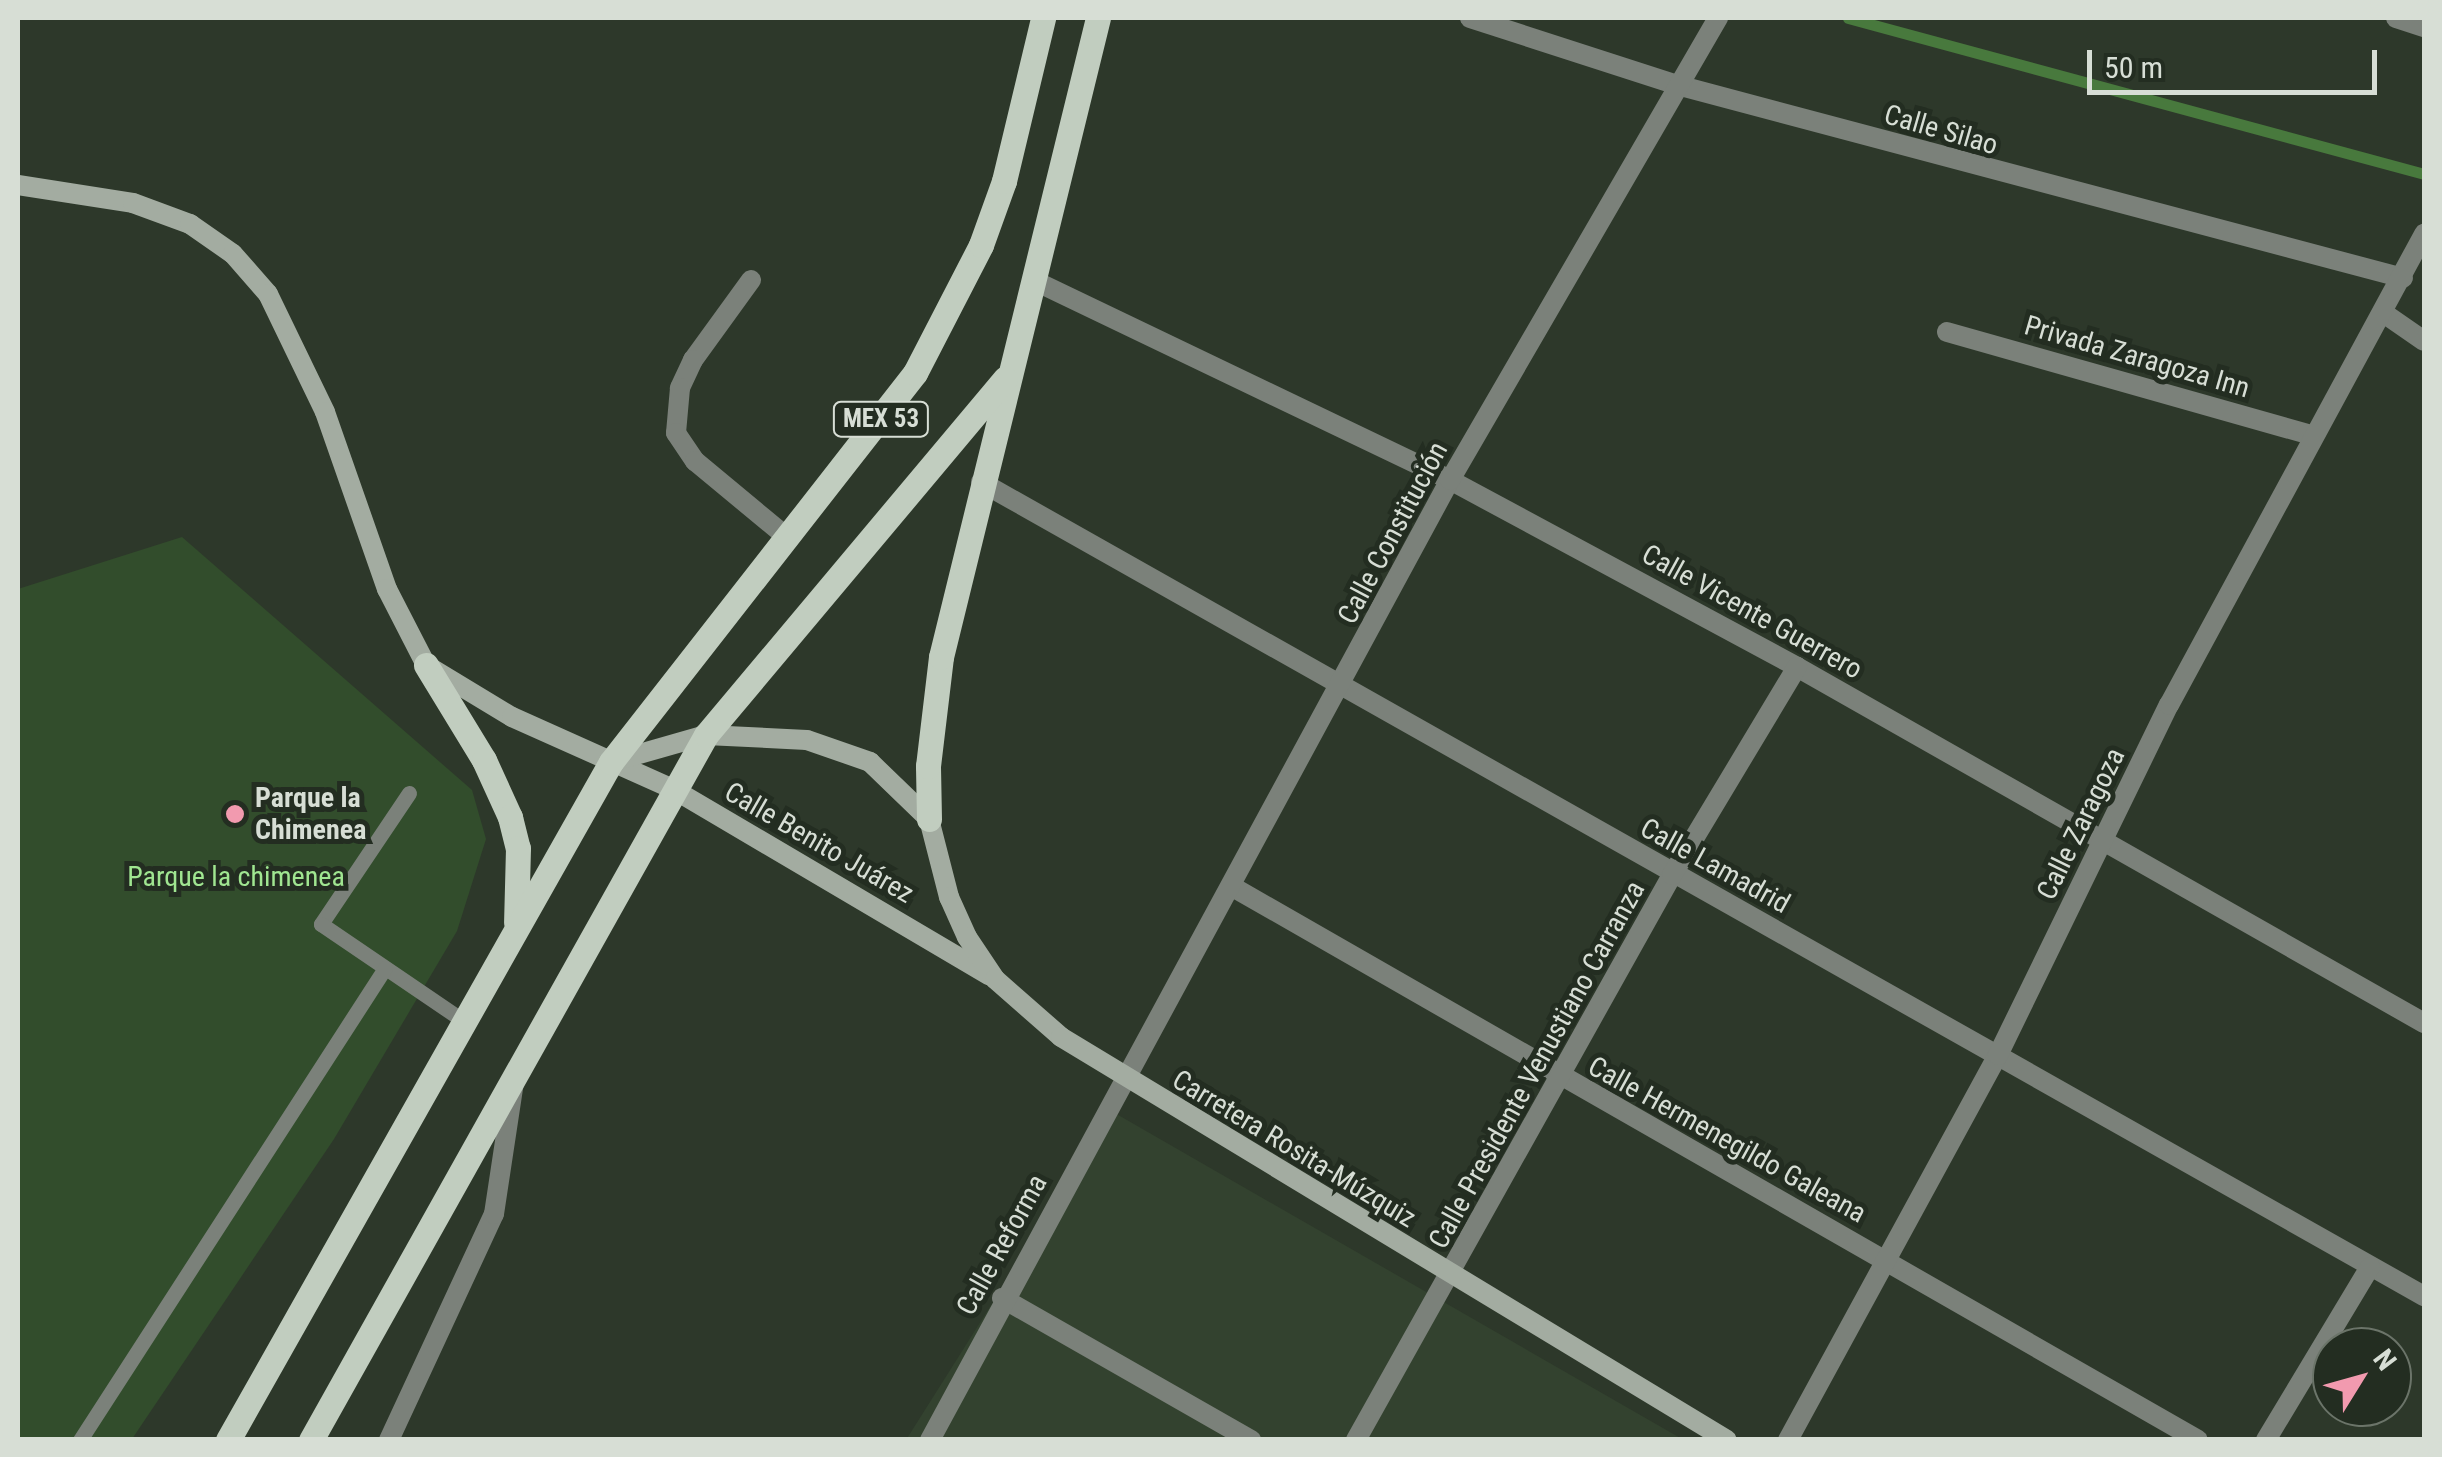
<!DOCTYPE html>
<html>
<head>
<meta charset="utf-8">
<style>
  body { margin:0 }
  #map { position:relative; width:2442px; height:1457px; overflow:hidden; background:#2d382a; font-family:"Roboto Condensed",sans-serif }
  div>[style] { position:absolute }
  .built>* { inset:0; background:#33422f }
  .green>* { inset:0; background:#324d2c }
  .stream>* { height:11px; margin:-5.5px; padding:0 5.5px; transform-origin:5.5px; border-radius:5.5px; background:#48793d }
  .lane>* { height:15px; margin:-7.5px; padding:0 7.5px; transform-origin:7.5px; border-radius:7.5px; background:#7b817a }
  .street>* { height:20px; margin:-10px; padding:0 10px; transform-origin:10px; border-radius:10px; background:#7b817a }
  .secondary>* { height:20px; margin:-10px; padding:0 10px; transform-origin:10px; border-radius:10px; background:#a3aca1 }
  .primary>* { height:25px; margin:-12.5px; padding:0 12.5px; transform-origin:12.5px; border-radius:12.5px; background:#c1cdbf }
  .dots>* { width:28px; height:28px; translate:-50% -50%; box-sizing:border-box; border:5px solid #232d21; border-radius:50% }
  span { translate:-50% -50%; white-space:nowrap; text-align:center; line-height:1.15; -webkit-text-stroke:10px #232d21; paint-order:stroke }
  .shield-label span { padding:2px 8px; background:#232d21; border:2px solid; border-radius:8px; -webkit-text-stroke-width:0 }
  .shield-label { font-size:25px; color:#d7ded5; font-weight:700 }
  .street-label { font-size:28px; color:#d7ded5 }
  .poi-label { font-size:28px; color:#d7ded5; font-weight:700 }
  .left { translate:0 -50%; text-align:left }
  .park-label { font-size:28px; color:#a0e691 }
  .frame { position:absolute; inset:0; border:20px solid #d7ded5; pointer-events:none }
  .north { position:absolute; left:2312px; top:1327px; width:100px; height:100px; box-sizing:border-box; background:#232d21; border:2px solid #6b7469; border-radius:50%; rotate:53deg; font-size:28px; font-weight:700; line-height:40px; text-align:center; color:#d7ded5 }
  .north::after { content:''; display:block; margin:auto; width:35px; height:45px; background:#f29aaf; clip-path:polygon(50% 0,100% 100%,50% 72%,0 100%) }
  .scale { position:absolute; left:2087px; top:50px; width:290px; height:45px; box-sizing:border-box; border:5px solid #d7ded5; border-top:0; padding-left:12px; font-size:30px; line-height:35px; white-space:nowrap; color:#d7ded5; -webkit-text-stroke:8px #232d21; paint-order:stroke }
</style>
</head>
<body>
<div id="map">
  <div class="built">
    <div style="clip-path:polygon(1113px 1112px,1682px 1439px,906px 1440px)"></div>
  </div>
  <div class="green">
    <div style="clip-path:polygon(182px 537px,472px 790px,486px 839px,457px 931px,334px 1139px,132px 1439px,18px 1439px,18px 589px)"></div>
  </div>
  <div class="stream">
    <div style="left:1848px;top:18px;width:597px;rotate:15.15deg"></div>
  </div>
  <div class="lane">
    <div style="left:409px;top:793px;width:158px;rotate:123.9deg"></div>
    <div style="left:321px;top:924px;width:171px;rotate:34.2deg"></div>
    <div style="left:80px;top:1440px;width:562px;rotate:-57.13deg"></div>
  </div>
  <div class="street">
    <div style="left:1470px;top:18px;width:222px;rotate:17.9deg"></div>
    <div style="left:1681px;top:86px;width:747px;rotate:14.89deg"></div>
    <div style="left:2396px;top:18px;width:29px;rotate:18deg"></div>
    <div style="left:751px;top:280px;width:99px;rotate:125.9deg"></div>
    <div style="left:693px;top:360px;width:31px;rotate:115deg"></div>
    <div style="left:680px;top:388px;width:45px;rotate:95.1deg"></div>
    <div style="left:676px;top:433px;width:34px;rotate:56deg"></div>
    <div style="left:695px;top:461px;width:122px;rotate:39.7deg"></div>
    <div style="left:1035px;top:281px;width:460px;rotate:25.6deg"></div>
    <div style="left:1450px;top:480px;width:394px;rotate:28.3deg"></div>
    <div style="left:1797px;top:667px;width:721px;rotate:29.59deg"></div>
    <div style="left:2385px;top:314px;width:47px;rotate:34.7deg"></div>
    <div style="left:1947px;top:332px;width:379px;rotate:15.8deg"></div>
    <div style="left:981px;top:482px;width:1657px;rotate:29.43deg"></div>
    <div style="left:1231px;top:886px;width:1114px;rotate:29.81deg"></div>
    <div style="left:1002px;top:1298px;width:287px;rotate:29.7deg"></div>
    <div style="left:389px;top:1440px;width:249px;rotate:-65.1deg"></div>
    <div style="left:494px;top:1214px;width:134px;rotate:-81.4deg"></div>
    <div style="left:930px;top:1440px;width:1092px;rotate:-61.56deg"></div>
    <div style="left:1450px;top:480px;width:534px;rotate:-59.88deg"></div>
    <div style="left:1356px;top:1440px;width:647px;rotate:-60.78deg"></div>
    <div style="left:1672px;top:875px;width:243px;rotate:-59deg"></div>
    <div style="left:1788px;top:1440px;width:439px;rotate:-61.4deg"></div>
    <div style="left:1998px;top:1055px;width:390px;rotate:-64deg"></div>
    <div style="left:2169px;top:705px;width:536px;rotate:-61.57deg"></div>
    <div style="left:2266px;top:1440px;width:202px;rotate:-59deg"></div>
  </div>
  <div class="secondary">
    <div style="left:18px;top:185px;width:116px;rotate:8.9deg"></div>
    <div style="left:133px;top:203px;width:61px;rotate:20.2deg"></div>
    <div style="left:190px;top:224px;width:52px;rotate:34.9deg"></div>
    <div style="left:233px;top:254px;width:53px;rotate:48.8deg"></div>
    <div style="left:268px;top:294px;width:131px;rotate:64.2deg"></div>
    <div style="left:325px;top:412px;width:188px;rotate:70.7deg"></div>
    <div style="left:387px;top:589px;width:85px;rotate:62.8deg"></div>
    <div style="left:426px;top:665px;width:100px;rotate:31.2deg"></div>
    <div style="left:512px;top:717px;width:176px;rotate:24.1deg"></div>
    <div style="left:673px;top:789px;width:367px;rotate:30.5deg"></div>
    <div style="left:611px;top:762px;width:99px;rotate:-15.9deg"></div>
    <div style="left:706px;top:735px;width:101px;rotate:2.8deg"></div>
    <div style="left:807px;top:740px;width:67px;rotate:19.2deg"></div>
    <div style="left:870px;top:762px;width:82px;rotate:44deg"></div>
    <div style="left:929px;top:819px;width:81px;rotate:75.6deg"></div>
    <div style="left:949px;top:897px;width:44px;rotate:65.8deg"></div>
    <div style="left:967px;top:937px;width:50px;rotate:56.3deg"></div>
    <div style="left:995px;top:979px;width:88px;rotate:41.3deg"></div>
    <div style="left:1061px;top:1037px;width:778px;rotate:31.18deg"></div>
  </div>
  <div class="primary">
    <div style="left:426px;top:665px;width:111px;rotate:58.6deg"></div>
    <div style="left:484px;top:760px;width:63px;rotate:65.5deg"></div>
    <div style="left:510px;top:817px;width:32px;rotate:76deg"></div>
    <div style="left:518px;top:848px;width:74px;rotate:91.5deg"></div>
    <div style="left:929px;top:819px;width:53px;rotate:-91.1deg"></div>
    <div style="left:928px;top:766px;width:110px;rotate:-83.2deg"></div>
    <div style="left:941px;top:657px;width:658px;rotate:-76.2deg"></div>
    <div style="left:228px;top:1440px;width:779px;rotate:-60.54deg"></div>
    <div style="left:611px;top:762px;width:494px;rotate:-52deg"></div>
    <div style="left:915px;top:373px;width:144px;rotate:-62.7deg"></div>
    <div style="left:981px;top:245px;width:68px;rotate:-70.2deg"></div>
    <div style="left:1004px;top:181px;width:168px;rotate:-76.5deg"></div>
    <div style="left:311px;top:1440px;width:808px;rotate:-60.74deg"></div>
    <div style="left:706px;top:735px;width:465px;rotate:-50deg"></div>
  </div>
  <div class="dots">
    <div style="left:235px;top:814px;background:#f29aaf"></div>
  </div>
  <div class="shield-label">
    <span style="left:881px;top:419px">MEX 53</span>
  </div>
  <div class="street-label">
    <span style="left:1941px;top:130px;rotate:16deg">Calle Silao</span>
    <span style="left:2137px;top:357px;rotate:16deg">Privada Zaragoza Inn</span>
    <span style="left:1393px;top:533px;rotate:-62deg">Calle Constitución</span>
    <span style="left:1752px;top:612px;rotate:29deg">Calle Vicente Guerrero</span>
    <span style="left:2081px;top:824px;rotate:-64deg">Calle Zaragoza</span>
    <span style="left:819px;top:843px;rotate:30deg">Calle Benito Juárez</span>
    <span style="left:1715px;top:866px;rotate:29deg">Calle Lamadrid</span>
    <span style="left:1537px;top:1065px;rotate:-61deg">Calle Presidente Venustiano Carranza</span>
    <span style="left:1727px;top:1140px;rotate:29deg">Calle Hermenegildo Galeana</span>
    <span style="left:1294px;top:1149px;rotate:31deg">Carretera Rosita-Múzquiz</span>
    <span style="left:1002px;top:1245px;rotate:-61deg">Calle Reforma</span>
  </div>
  <div class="poi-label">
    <span class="left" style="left:255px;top:814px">Parque la<br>Chimenea</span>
  </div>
  <div class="park-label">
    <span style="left:236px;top:877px">Parque la chimenea</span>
  </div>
  <div class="frame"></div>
  <div class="north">N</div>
  <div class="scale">50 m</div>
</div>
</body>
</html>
